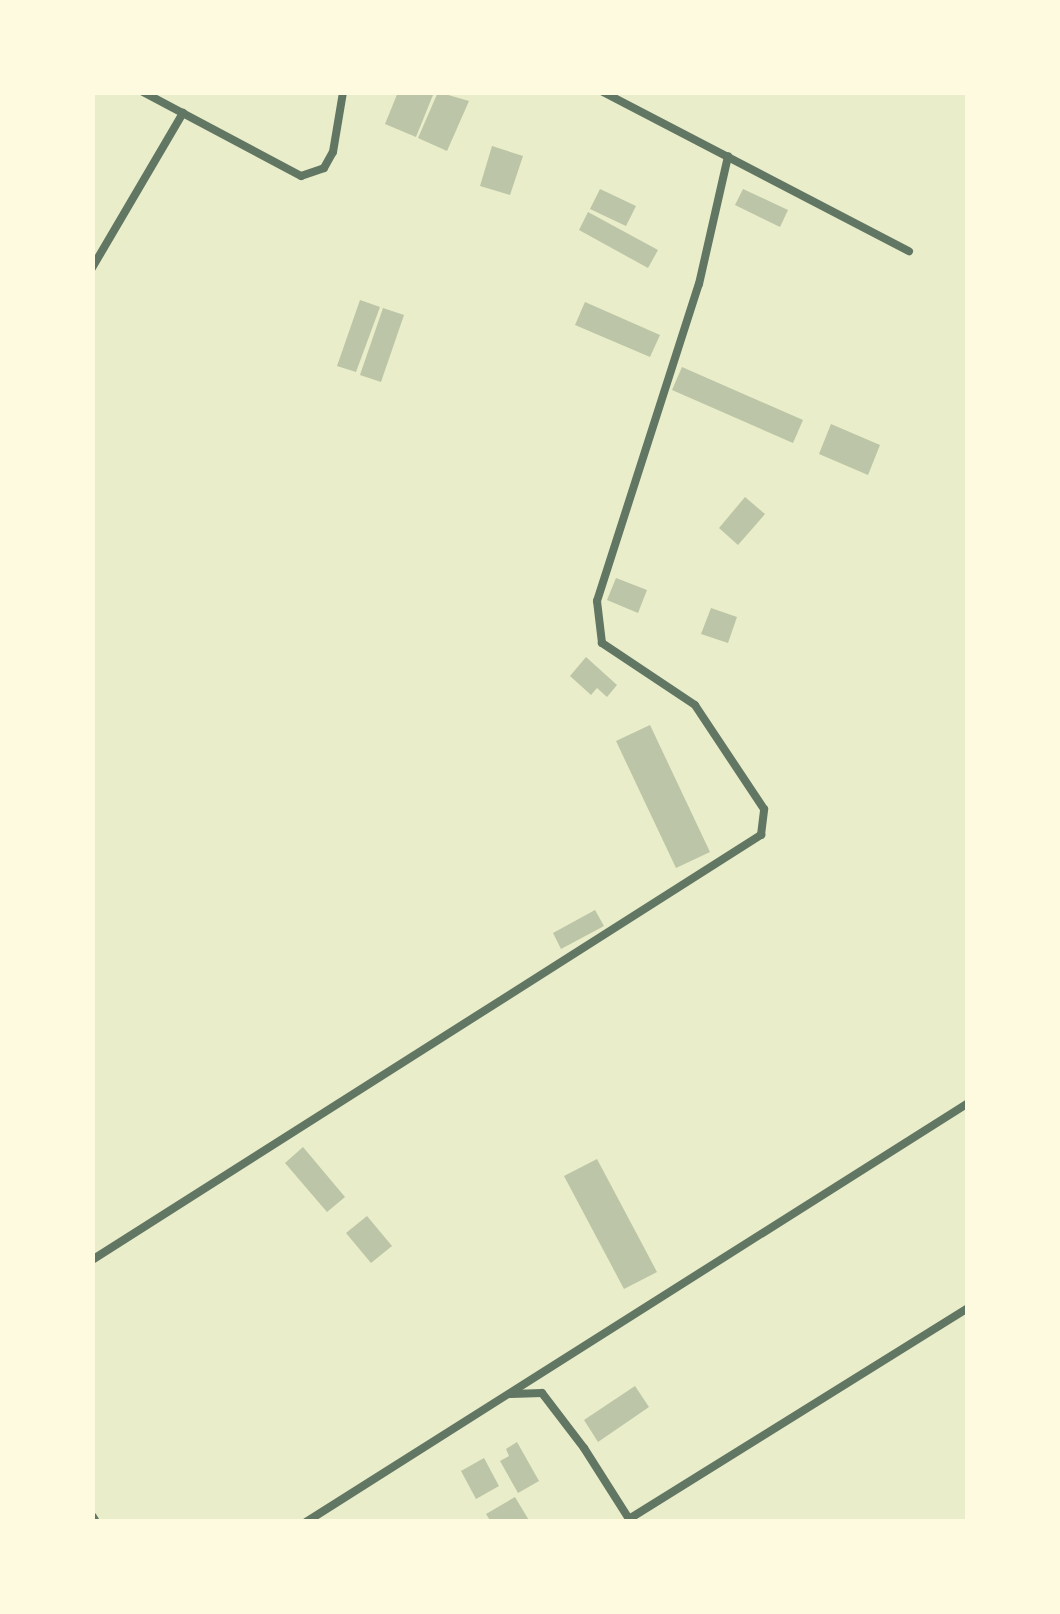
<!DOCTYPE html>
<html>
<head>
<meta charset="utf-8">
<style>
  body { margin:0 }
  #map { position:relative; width:1060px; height:1614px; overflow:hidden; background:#e9edc9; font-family:Manrope,sans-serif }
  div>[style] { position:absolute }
  .building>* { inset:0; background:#bcc5a7 }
  .minor>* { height:8px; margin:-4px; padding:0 4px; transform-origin:4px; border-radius:4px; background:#617663 }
  .tertiary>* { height:10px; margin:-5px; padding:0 5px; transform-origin:5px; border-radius:5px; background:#617663 }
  span { translate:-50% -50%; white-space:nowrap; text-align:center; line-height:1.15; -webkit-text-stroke:10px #fefae0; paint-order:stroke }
  .frame { position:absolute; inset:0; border:95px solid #fefae0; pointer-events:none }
</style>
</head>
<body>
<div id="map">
  <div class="building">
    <div style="clip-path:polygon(398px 92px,433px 95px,416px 137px,385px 124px)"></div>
    <div style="clip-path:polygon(438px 92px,469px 101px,447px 151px,418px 138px)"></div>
    <div style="clip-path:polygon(492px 146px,523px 156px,510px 195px,480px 186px)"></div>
    <div style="clip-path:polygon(600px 189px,636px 206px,626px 226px,590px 209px)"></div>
    <div style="clip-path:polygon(743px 189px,788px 210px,780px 227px,735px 205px)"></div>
    <div style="clip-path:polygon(588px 212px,658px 250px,648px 268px,579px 230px)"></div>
    <div style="clip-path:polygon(360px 300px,380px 307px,356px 372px,337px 366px)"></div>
    <div style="clip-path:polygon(585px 302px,660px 335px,650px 357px,575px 325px)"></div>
    <div style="clip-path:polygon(383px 308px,404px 315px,381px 382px,360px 375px)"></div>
    <div style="clip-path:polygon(682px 367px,803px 420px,793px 443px,672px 390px)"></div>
    <div style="clip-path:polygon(831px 424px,880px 445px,868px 475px,819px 454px)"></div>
    <div style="clip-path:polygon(745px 497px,765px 514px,738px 545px,719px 528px)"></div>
    <div style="clip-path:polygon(616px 578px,647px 590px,638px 613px,607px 600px)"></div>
    <div style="clip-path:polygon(711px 608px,737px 617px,728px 643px,701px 634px)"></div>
    <div style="clip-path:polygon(586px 657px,617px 685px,607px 697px,597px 688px,591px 695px,570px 676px)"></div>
    <div style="clip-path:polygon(650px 725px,710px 852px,676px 868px,616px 741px)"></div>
    <div style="clip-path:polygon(595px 910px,604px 926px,561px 949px,553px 933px)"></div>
    <div style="clip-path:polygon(303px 1147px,345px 1197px,327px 1212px,285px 1163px)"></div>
    <div style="clip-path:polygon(597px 1159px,657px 1272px,624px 1289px,564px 1176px)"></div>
    <div style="clip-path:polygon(367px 1216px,392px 1246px,371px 1263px,346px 1233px)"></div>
    <div style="clip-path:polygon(635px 1386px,649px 1407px,598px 1442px,584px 1420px)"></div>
    <div style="clip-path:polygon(517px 1442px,539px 1481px,518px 1493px,500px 1461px,509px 1456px,506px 1449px)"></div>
    <div style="clip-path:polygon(484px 1458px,499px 1486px,476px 1499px,461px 1471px)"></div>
    <div style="clip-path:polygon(515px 1497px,530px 1522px,491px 1522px,486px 1514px)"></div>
  </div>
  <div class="minor">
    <div style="left:143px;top:92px;width:179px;rotate:28deg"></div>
    <div style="left:301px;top:176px;width:24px;rotate:-19deg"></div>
    <div style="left:324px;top:168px;width:18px;rotate:-61deg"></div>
    <div style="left:333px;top:152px;width:61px;rotate:-80.5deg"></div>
    <div style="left:603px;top:92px;width:345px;rotate:27.5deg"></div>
    <div style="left:92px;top:268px;width:180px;rotate:-59.6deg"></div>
    <div style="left:92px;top:1260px;width:793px;rotate:-32.43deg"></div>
    <div style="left:761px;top:835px;width:26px;rotate:-83deg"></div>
    <div style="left:764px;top:809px;width:125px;rotate:-123.6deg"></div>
    <div style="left:695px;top:705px;width:112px;rotate:-146.3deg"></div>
    <div style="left:602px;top:643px;width:42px;rotate:-96.8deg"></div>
    <div style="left:597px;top:601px;width:333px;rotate:-72.2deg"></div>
    <div style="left:699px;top:284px;width:131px;rotate:-77.2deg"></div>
    <div style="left:511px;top:1394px;width:31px;rotate:-2deg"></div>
    <div style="left:542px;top:1393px;width:69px;rotate:52.6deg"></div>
    <div style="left:584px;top:1448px;width:84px;rotate:57.6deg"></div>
    <div style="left:629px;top:1519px;width:399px;rotate:-31.9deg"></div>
    <div style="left:306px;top:1522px;width:783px;rotate:-32.33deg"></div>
  </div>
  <div class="tertiary">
    <div style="left:92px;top:1517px;width:6px;rotate:59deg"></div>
  </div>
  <div class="frame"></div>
</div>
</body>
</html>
